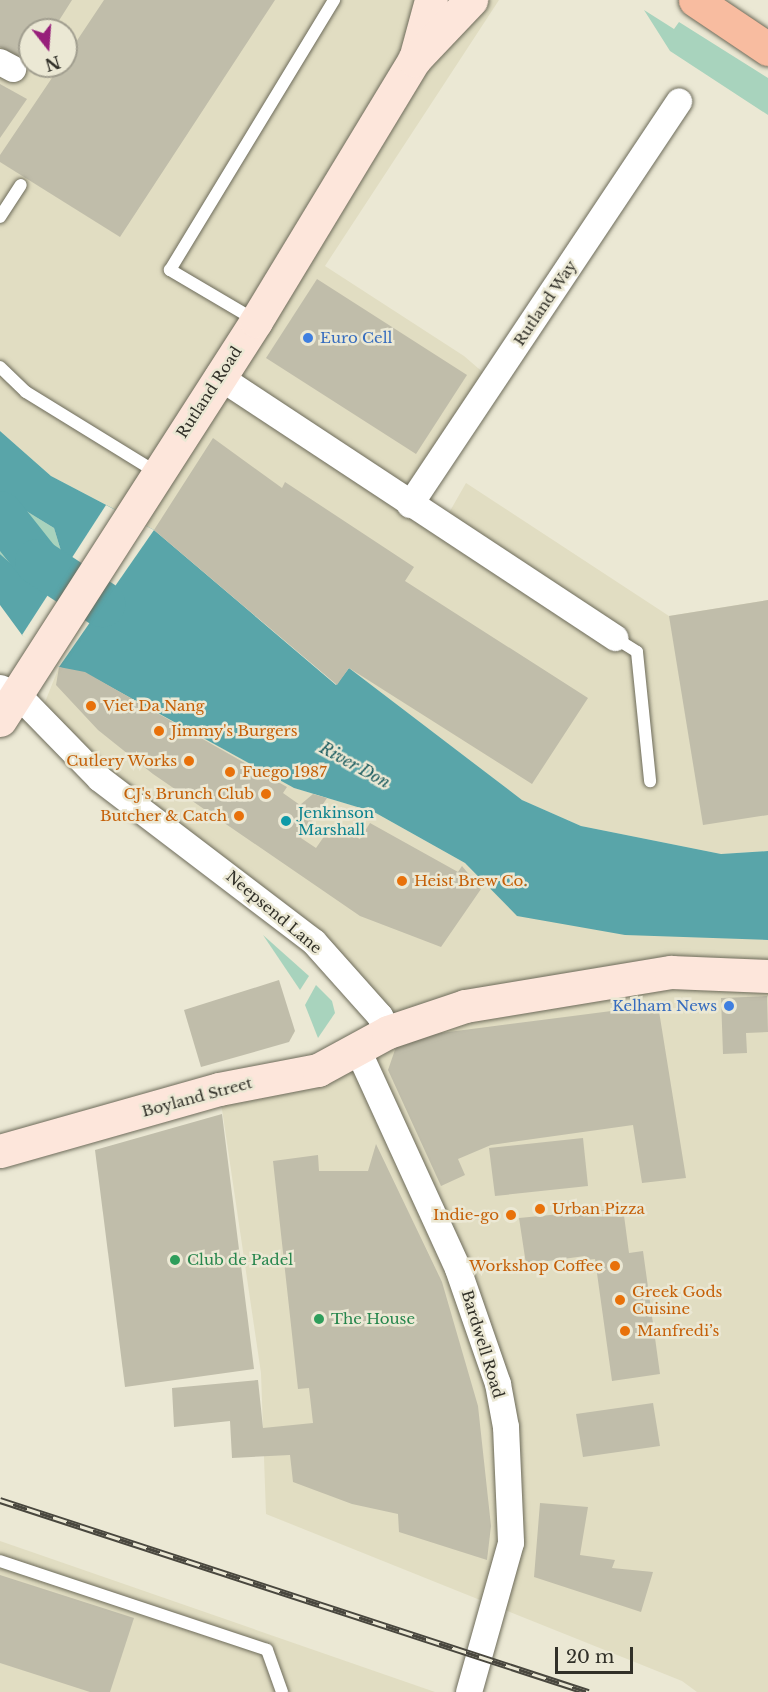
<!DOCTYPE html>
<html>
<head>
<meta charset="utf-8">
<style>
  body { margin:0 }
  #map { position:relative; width:768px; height:1692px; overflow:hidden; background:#ebe8d4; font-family:"Libre Baskerville",serif }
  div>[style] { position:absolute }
  .built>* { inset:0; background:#e1ddc2 }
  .green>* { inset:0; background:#a8d3bd }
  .water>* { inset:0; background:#59a5a9 }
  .pier>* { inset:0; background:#ebe8d4 }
  .river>* { height:46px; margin:-23px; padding:0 23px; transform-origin:23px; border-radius:23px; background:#59a5a9 }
  .building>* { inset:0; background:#c0bdaa }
  .roads { filter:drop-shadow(0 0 2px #6d6b5a) drop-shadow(0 0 2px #6d6b5a) }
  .service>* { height:12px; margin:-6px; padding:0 6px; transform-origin:6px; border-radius:6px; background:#fff }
  .minor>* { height:26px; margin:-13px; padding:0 13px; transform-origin:13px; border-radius:13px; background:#fff }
  .secondary>* { height:33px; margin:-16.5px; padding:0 16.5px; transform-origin:16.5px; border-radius:16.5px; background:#fde6db }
  .trunk>* { height:33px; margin:-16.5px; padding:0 16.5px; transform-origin:16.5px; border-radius:16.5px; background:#f8bca0 }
  .rail>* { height:7px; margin-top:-3.5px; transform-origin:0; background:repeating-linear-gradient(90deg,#ebe8d4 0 14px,#49473e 0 28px); box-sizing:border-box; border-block:2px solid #49473e }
  .dots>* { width:16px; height:16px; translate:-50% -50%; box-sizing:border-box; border:3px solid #ebe8d4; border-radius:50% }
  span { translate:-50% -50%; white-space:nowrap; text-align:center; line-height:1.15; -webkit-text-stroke:5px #ebe8d4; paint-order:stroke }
  .street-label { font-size:15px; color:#313028 }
  .shop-label { font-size:15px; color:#366cbe }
  .left { translate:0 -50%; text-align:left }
  .right { translate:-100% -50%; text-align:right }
  .food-label { font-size:15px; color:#c56008 }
  .culture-label { font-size:15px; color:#0d838f }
  .leisure-label { font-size:15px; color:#27864d }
  .water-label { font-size:16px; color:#1d5d60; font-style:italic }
  .north { position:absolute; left:18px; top:18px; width:60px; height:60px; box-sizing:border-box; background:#ebe8d4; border:2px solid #a19e8f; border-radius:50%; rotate:163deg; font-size:16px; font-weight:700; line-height:24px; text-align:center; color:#313028 }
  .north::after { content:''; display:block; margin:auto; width:21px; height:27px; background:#971f7a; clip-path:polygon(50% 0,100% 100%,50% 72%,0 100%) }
  .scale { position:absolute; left:555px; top:1647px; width:78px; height:27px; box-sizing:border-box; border:3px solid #313028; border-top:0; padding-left:8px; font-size:18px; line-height:21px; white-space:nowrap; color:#313028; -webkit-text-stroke:4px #ebe8d4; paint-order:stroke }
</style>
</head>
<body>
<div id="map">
  <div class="built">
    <div style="clip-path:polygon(evenodd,0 0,499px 0,325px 266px,464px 356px,493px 381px,411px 504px,442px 525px,466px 483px,669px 616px,768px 600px,768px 851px,721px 854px,581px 826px,522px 800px,349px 668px,337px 685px,154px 530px,51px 476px,0 431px,0 0,30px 30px,66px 30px,66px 66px,30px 66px,30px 30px)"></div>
    <div style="clip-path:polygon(59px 667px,85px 672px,294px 788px,374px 812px,465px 863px,518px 916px,768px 940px,768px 1692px,697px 1692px,682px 1681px,266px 1514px,261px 1373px,219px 1089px,318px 1070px,380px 1016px,39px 717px)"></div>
    <div style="clip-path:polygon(0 1541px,435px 1692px,0 1692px)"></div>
  </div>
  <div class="green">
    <div style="clip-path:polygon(644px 10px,674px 29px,679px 22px,768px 78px,768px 115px,670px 51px)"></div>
    <div style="clip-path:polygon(0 495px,54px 528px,64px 561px,35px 585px,0 554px)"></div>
    <div style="clip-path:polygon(263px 935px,309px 976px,300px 990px)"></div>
    <div style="clip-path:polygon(316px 985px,332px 1001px,335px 1013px,318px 1038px,305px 1005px)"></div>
  </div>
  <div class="water">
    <div style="clip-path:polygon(0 431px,51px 476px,154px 530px,336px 685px,349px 668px,522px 800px,581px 826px,721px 854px,768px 851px,768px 940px,625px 935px,517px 916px,465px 863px,374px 812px,294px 788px,98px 680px,59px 667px,45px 650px,22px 635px,0 605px,0 554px,35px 585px,49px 575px,50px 563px,64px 561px,54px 528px,0 495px)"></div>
  </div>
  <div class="pier">
    <div style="clip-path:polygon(106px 505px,154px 530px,59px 667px,22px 635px)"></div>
  </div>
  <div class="river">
    <div style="left:0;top:514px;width:61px;rotate:51.6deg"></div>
    <div style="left:38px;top:562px;width:77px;rotate:33.3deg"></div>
  </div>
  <div class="building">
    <div style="clip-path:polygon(0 0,72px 0,53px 30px,30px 30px,30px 63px,0 47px)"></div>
    <div style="clip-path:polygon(104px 0,275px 0,120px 237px,0 162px,0 155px,60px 66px,66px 66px,66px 57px)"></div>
    <div style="clip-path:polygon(0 84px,27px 99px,0 138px)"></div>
    <div style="clip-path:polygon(317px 279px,467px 375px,416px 454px,266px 358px)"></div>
    <div style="clip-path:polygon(213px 438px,282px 488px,285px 482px,414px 567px,405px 581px,588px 698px,532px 784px,349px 668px,337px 685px,154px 530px)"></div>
    <div style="clip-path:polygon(768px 600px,768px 815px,703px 825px,669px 616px)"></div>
    <div style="clip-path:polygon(59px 667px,85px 672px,287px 787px,283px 793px,300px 805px,313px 794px,327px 798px,301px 838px,316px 848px,332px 825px,360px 839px,370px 823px,458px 872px,462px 866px,481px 889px,441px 947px,360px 916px,153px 774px,98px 730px,56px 685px)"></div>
    <div style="clip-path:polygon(279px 980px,295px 1031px,289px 1042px,201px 1067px,184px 1010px)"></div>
    <div style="clip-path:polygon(767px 996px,768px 1032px,746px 1033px,747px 1053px,723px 1054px,721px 998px)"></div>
    <div style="clip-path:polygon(658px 1005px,686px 1178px,642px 1183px,633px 1125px,491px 1145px,458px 1159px,465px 1175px,441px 1186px,388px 1070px,397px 1044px,410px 1037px)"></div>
    <div style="clip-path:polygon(222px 1114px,254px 1369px,125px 1387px,95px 1150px)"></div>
    <div style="clip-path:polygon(583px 1138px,588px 1186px,495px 1196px,489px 1148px)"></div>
    <div style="clip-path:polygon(376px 1144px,442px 1282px,478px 1406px,491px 1526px,487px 1560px,399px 1532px,398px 1514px,352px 1504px,293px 1482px,290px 1455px,232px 1458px,230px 1421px,174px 1427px,172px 1388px,258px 1380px,263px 1428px,313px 1423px,309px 1388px,298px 1389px,273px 1161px,318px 1155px,319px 1171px,368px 1171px)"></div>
    <div style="clip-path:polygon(623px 1208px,629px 1253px,643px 1251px,660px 1374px,612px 1381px,595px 1259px,586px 1260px,585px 1256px,526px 1264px,519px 1218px)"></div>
    <div style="clip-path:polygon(653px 1403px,660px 1446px,583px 1457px,576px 1414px)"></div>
    <div style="clip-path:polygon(540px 1503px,588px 1507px,580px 1555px,615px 1560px,612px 1568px,653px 1572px,641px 1612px,534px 1577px)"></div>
    <div style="clip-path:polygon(0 1575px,134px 1618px,110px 1692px,90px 1692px,0 1663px)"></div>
  </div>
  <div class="roads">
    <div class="service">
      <div style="left:0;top:217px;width:38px;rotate:-57deg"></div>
      <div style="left:255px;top:320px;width:99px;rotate:-149.5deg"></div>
      <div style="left:170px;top:270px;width:316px;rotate:-58.7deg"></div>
      <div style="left:0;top:367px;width:36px;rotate:44deg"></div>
      <div style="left:26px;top:392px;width:153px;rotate:31.6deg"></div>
      <div style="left:615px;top:638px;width:26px;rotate:32deg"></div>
      <div style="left:637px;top:652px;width:130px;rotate:84.2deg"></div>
      <div style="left:0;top:1561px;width:281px;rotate:18.4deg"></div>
      <div style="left:267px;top:1650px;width:45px;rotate:70.3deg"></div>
    </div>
    <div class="minor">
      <div style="left:0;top:62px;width:15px;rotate:28deg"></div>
      <div style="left:218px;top:376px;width:476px;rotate:33.4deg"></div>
      <div style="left:410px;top:505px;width:485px;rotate:-56.3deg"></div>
      <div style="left:0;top:688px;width:19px;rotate:21deg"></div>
      <div style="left:18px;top:695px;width:117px;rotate:45.7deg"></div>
      <div style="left:100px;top:779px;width:269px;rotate:37.3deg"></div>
      <div style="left:314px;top:942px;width:99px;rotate:48.3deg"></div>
      <div style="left:380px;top:1016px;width:18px;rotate:63deg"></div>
      <div style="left:357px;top:1048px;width:243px;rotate:65.4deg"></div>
      <div style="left:458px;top:1269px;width:122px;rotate:70.8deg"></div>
      <div style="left:498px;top:1384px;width:44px;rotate:79.5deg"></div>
      <div style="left:506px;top:1427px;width:116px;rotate:87.5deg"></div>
      <div style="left:511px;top:1543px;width:155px;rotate:105.7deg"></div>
    </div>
    <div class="secondary">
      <div style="left:415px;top:59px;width:61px;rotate:-74.8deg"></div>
      <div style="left:0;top:720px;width:474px;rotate:-57.3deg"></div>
      <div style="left:256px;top:321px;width:305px;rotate:-58.8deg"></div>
      <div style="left:414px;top:60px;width:83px;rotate:-46.5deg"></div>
      <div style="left:0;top:1151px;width:228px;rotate:-15.8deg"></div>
      <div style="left:219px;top:1089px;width:101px;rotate:-10.9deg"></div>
      <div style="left:318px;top:1070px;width:80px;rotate:-28.5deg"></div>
      <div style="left:388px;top:1032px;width:81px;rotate:-18.7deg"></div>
      <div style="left:465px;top:1006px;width:209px;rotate:-9.4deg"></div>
      <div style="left:671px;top:972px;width:97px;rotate:2.4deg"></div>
    </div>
    <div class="trunk">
      <div style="left:695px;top:0;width:88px;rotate:33.9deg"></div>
    </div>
  </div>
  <div class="rail">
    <div style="left:0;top:1500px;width:619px;rotate:18.08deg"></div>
  </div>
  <div class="dots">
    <div style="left:308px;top:338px;background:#3f7fe0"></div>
    <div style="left:91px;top:706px;background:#e8710a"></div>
    <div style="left:159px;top:731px;background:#e8710a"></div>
    <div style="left:189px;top:761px;background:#e8710a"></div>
    <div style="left:230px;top:772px;background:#e8710a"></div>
    <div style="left:266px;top:794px;background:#e8710a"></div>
    <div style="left:239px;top:816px;background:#e8710a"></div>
    <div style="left:286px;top:821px;background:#0f9aa8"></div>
    <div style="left:402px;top:881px;background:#e8710a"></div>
    <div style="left:729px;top:1006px;background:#3f7fe0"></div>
    <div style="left:540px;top:1209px;background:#e8710a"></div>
    <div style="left:511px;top:1215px;background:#e8710a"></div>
    <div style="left:175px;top:1260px;background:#2e9e5b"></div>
    <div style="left:615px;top:1266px;background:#e8710a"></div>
    <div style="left:620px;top:1300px;background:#e8710a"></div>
    <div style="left:319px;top:1319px;background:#2e9e5b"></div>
    <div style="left:625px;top:1331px;background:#e8710a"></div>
  </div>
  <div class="street-label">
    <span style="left:545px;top:303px;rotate:-56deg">Rutland Way</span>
    <span style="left:209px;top:392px;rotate:-57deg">Rutland Road</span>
    <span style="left:274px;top:912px;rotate:40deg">Neepsend Lane</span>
    <span style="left:197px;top:1097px;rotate:-15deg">Boyland Street</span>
    <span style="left:483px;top:1344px;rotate:73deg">Bardwell Road</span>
  </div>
  <div class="shop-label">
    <span class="left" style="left:320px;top:338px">Euro Cell</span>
    <span class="right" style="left:717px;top:1006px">Kelham News</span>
  </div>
  <div class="food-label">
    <span class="left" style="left:103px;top:706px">Viet Da Nang</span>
    <span class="left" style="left:171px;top:731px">Jimmy's Burgers</span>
    <span class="right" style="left:177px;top:761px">Cutlery Works</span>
    <span class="left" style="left:242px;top:772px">Fuego 1987</span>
    <span class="right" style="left:254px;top:794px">CJ's Brunch Club</span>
    <span class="right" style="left:227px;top:816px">Butcher &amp; Catch</span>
    <span class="left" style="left:414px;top:881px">Heist Brew Co.</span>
    <span class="left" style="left:552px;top:1209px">Urban Pizza</span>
    <span class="right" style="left:499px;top:1215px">Indie-go</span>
    <span class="right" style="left:603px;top:1266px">Workshop Coffee</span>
    <span class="left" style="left:632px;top:1300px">Greek Gods<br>Cuisine</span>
    <span class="left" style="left:637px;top:1331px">Manfredi’s</span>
  </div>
  <div class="culture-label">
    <span class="left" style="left:298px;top:821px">Jenkinson<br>Marshall</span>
  </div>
  <div class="leisure-label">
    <span class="left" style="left:187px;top:1260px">Club de Padel</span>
    <span class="left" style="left:331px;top:1319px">The House</span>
  </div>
  <div class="water-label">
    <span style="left:355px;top:765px;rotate:29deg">River Don</span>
  </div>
  <div class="north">N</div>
  <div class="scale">20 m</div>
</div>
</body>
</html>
